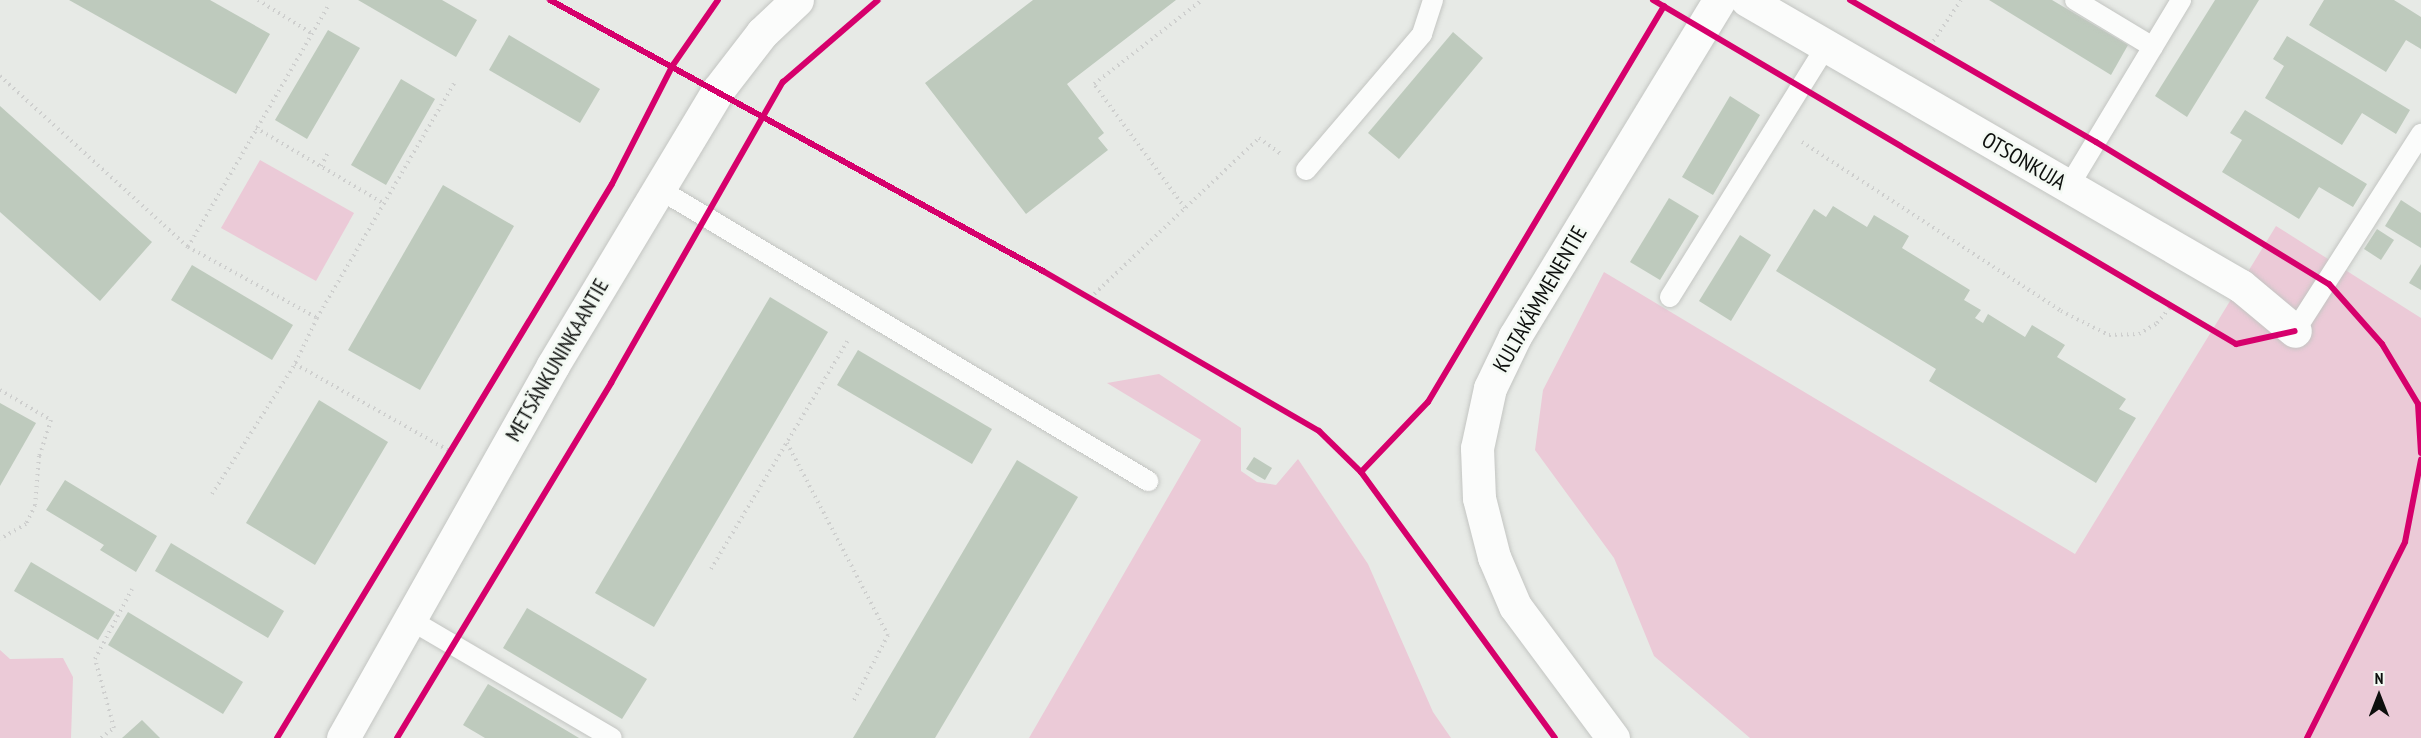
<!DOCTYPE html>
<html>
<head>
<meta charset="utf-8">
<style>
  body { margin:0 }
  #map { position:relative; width:2421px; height:738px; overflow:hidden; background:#e7eae6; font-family:"PT Sans Narrow",sans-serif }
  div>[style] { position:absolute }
  .green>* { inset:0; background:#ebcad7 }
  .building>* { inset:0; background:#becabd }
  .path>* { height:4px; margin-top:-2px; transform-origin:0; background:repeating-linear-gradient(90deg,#cecfce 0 1.5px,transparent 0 6px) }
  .roads { filter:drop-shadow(0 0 2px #c3c5c2) drop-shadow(0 0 2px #c3c5c2) }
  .service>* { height:20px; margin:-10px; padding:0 10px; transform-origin:10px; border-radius:10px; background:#fbfcfb }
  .minor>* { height:33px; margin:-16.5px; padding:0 16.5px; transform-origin:16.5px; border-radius:16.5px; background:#fbfcfb }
  .cycleway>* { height:6px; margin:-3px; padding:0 3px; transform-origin:3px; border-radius:3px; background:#d6006c }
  span { translate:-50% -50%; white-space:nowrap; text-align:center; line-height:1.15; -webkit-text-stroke:5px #f3f9f3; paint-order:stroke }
  .street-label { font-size:22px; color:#0d0f0d }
  .north { position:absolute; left:2349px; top:666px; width:60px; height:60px; -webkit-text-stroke:4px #f3f9f3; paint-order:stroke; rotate:0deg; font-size:16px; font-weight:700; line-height:24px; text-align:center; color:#0d0f0d }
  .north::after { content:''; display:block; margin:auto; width:21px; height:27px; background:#0d0f0d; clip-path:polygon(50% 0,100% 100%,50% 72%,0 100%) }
</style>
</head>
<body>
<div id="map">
  <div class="green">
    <div style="clip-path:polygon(260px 160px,354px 213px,316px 281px,221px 228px)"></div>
    <div style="clip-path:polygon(2276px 226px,2421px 318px,2421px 738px,1750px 738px,1654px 656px,1614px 558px,1535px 450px,1543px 390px,1604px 272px,2075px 554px)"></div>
    <div style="clip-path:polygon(1159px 374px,1241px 428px,1241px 471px,1257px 482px,1276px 485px,1298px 459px,1368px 564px,1433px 712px,1451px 738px,1029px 738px,1201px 440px,1107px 383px)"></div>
    <div style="clip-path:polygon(0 650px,10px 659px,63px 658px,73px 677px,71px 738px,0 738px)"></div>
  </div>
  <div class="building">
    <div style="clip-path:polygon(69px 0,210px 0,270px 34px,236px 94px)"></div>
    <div style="clip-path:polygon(358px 0,442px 0,477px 20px,456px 57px)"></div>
    <div style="clip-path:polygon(1033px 0,1176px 0,1067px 84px,1104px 133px,1098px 138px,1108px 150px,1026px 214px,925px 83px)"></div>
    <div style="clip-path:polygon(1989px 0,2052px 0,2128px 45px,2111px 75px)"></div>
    <div style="clip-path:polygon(2215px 0,2259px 0,2187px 117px,2155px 96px)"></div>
    <div style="clip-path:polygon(2324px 0,2394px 0,2421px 17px,2421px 49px,2406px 40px,2386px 72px,2309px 25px)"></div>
    <div style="clip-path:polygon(328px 30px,360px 48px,307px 139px,275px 120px)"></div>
    <div style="clip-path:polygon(1453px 32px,1483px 58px,1399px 159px,1368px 133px)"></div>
    <div style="clip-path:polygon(509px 35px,600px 89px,580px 123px,489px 70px)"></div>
    <div style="clip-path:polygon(2287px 36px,2410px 110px,2396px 134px,2362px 113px,2342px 145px,2265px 98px,2284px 66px,2273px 59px)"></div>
    <div style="clip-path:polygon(401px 79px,435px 99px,386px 185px,351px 165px)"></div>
    <div style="clip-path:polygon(1730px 96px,1760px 115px,1713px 195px,1682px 177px)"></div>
    <div style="clip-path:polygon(0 106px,152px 242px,100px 301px,0 212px)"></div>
    <div style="clip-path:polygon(2245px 110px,2367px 184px,2353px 207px,2319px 187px,2299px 219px,2222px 172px,2242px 140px,2230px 133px)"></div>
    <div style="clip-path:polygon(443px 185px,514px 226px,420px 390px,348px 350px)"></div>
    <div style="clip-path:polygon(1669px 198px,1699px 216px,1660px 280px,1630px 262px)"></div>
    <div style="clip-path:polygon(2401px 200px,2421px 213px,2421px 248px,2385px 226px)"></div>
    <div style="clip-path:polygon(1833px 206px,1867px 227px,1874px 215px,1909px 236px,1902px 248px,1970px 290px,1964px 300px,1981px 310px,1975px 318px,1983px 323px,1988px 314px,2025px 337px,2032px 325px,2065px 345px,2057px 357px,2126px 399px,2119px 409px,2136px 418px,2096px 483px,1929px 381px,1936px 369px,1776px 271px,1814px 209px,1826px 217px)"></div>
    <div style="clip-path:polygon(2377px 229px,2394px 240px,2381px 260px,2364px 249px)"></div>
    <div style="clip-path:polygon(1740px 235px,1771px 255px,1731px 321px,1699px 301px)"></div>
    <div style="clip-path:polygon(2421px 264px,2421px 290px,2409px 283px)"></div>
    <div style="clip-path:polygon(192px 265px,293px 325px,272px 360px,171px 300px)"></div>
    <div style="clip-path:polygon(770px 297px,828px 332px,654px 627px,595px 593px)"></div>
    <div style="clip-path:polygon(858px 350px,992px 429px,972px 464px,837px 385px)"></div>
    <div style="clip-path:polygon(319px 400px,388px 442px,315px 565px,246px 523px)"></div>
    <div style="clip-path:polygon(0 403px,36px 423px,0 486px)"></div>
    <div style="clip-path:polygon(1254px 457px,1272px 468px,1265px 480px,1246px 469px)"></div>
    <div style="clip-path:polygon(1017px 460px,1078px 497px,935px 738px,853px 738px)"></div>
    <div style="clip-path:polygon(65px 480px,157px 536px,136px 572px,100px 550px,104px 545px,46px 510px)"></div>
    <div style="clip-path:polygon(171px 543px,284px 611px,268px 638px,155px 571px)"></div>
    <div style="clip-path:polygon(31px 562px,115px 612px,98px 640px,14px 591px)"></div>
    <div style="clip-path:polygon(527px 608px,647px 679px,622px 719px,503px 648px)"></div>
    <div style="clip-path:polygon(128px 612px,243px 682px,223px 714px,108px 645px)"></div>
    <div style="clip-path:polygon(488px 684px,579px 738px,485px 738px,463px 725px)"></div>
    <div style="clip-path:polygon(142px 720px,160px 738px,122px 738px)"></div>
  </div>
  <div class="path">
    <div style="left:258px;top:0;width:62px;rotate:31.9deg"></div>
    <div style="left:1930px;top:46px;width:55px;rotate:-56deg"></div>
    <div style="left:0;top:76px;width:254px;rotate:42.3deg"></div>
    <div style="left:188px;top:247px;width:147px;rotate:28.8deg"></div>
    <div style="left:317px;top:318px;width:51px;rotate:115.6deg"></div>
    <div style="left:295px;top:364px;width:181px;rotate:29.4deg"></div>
    <div style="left:256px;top:128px;width:147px;rotate:30.6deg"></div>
    <div style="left:1802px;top:142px;width:309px;rotate:33.1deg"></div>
    <div style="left:2061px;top:311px;width:54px;rotate:26.6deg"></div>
    <div style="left:2109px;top:335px;width:30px;rotate:-2deg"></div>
    <div style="left:2139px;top:334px;width:21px;rotate:-31deg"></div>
    <div style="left:2157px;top:323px;width:23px;rotate:-50deg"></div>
    <div style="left:321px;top:166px;width:15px;rotate:-62deg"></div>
    <div style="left:1185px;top:208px;width:154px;rotate:-126.3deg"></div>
    <div style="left:1094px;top:84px;width:137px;rotate:-37.9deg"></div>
    <div style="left:188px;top:247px;width:279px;rotate:-59.8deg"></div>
    <div style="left:1090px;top:298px;width:233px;rotate:-43.4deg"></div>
    <div style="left:1259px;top:138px;width:27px;rotate:36deg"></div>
    <div style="left:317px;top:318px;width:273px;rotate:-59.7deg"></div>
    <div style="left:0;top:390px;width:59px;rotate:30.5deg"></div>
    <div style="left:51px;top:420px;width:38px;rotate:108deg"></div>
    <div style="left:39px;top:456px;width:49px;rotate:94.7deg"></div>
    <div style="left:35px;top:505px;width:21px;rotate:115deg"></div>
    <div style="left:26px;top:524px;width:30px;rotate:150deg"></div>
    <div style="left:2419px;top:428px;width:2px"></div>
    <div style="left:787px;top:443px;width:217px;rotate:62.3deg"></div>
    <div style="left:888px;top:635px;width:76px;rotate:117.6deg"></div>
    <div style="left:212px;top:494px;width:154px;rotate:-57.4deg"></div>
    <div style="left:711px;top:569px;width:269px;rotate:-59.1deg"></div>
    <div style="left:101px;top:738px;width:16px;rotate:-38deg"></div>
    <div style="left:114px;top:728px;width:72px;rotate:-105.4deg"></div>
    <div style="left:95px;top:659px;width:79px;rotate:-62.1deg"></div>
  </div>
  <div class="roads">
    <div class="service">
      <div style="left:2075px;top:0;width:91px;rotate:31.1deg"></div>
      <div style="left:1306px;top:170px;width:179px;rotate:-49.5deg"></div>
      <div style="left:1422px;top:34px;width:36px;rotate:-72deg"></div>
      <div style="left:2069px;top:186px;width:217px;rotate:-58.9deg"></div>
      <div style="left:659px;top:189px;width:570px;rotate:30.84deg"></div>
      <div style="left:1670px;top:297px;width:296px;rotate:-58.1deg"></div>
      <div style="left:2295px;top:331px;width:234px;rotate:-57.4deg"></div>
      <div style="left:409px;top:619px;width:235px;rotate:30.4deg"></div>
    </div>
    <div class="minor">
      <div style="left:1747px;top:0;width:571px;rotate:30.07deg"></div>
      <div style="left:2241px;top:286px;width:70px;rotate:39.8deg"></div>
      <div style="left:343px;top:738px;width:428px;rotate:-60.6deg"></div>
      <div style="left:553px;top:365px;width:321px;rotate:-59deg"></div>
      <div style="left:718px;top:90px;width:72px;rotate:-52.3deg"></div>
      <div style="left:762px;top:33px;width:48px;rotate:-43.3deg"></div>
      <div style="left:1613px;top:738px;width:164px;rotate:-126.6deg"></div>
      <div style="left:1515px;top:606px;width:53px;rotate:-113.2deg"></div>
      <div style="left:1494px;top:557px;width:61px;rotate:-104.3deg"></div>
      <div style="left:1479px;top:498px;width:50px;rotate:-92.3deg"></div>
      <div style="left:1477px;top:448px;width:61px;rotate:-77.8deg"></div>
      <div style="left:1490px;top:388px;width:58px;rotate:-64.3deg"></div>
      <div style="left:1515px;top:336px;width:393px;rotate:-58.7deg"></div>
    </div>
  </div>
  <div class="cycleway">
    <div style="left:550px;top:0;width:563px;rotate:28.8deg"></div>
    <div style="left:1043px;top:271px;width:319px;rotate:30.1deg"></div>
    <div style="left:1319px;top:431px;width:59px;rotate:44.3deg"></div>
    <div style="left:1361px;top:472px;width:329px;rotate:53.9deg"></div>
    <div style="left:1653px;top:0;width:677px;rotate:30.54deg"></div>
    <div style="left:2236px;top:344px;width:60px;rotate:-12.4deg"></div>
    <div style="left:1850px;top:0;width:284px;rotate:30deg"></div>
    <div style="left:2096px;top:142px;width:273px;rotate:31.4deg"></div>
    <div style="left:2329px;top:284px;width:80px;rotate:48.5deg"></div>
    <div style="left:2382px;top:344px;width:70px;rotate:59deg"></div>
    <div style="left:2418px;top:404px;width:49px;rotate:86.5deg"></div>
    <div style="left:1361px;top:472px;width:97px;rotate:-46.3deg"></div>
    <div style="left:1428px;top:402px;width:461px;rotate:-59.2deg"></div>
    <div style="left:277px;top:738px;width:647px;rotate:-58.84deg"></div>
    <div style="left:612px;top:184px;width:134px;rotate:-62.9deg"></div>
    <div style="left:673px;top:65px;width:79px;rotate:-55.3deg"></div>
    <div style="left:397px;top:738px;width:415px;rotate:-58.9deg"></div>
    <div style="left:611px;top:383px;width:347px;rotate:-60.3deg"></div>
    <div style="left:783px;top:82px;width:125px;rotate:-40.8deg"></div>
    <div style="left:2307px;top:738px;width:219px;rotate:-63.4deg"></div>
    <div style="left:2405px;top:542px;width:84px;rotate:-79deg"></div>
  </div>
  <div class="street-label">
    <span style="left:2024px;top:161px;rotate:30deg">OTSONKUJA</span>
    <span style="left:1540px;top:299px;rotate:-60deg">KULTAKÄMMENENTIE</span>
    <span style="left:557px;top:360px;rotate:-60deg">METSÄNKUNINKAANTIE</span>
  </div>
  <div class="north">N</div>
</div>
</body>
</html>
